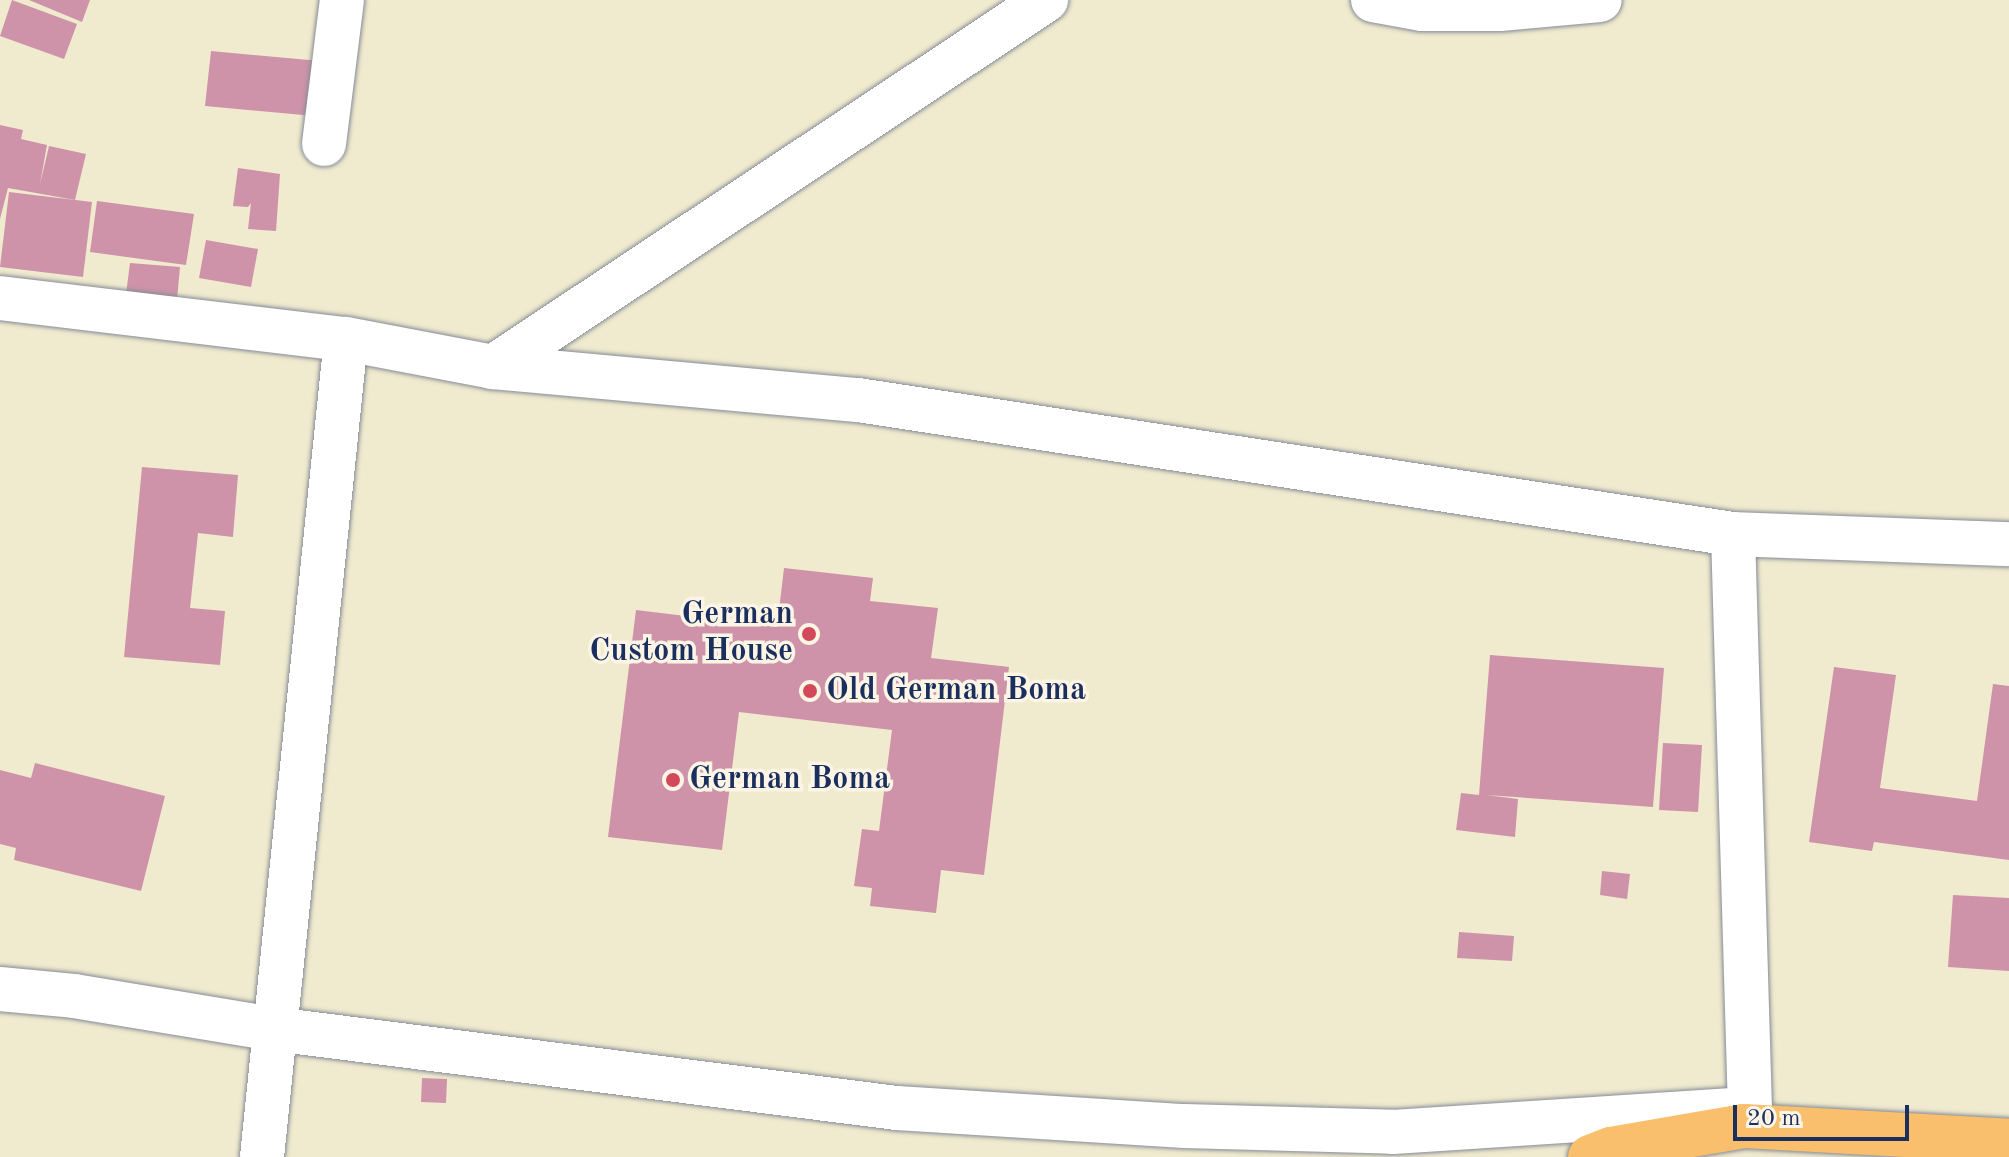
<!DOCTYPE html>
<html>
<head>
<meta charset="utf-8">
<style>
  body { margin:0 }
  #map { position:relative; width:2009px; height:1157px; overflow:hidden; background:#f0eacf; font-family:"Old Standard TT",serif }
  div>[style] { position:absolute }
  .building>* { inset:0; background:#ce93a9 }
  .roads { filter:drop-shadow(0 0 2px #868c96) drop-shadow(0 0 2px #868c96) }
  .minor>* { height:44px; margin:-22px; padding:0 22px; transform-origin:22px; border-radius:22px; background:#fff }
  .major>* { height:44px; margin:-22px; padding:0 22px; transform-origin:22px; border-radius:22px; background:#f9bf6d }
  .dots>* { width:22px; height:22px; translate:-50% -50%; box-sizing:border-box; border:4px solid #fcf5e5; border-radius:50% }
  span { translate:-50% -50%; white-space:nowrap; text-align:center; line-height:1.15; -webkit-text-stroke:7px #fcf5e5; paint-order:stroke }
  .poi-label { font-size:32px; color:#1b2f5e; font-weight:700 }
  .right { translate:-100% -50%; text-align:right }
  .left { translate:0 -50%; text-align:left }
  .scale { position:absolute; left:1733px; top:1105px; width:176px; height:36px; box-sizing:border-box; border:4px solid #1b2f5e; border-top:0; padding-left:10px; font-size:24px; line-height:28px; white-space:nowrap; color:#1b2f5e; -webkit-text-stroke:6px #fcf5e5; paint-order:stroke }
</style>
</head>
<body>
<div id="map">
  <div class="building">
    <div style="clip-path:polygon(12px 0,77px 24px,64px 59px,0 36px)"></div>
    <div style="clip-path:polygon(29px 0,90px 0,82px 22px)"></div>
    <div style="clip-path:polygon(211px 51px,331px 62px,325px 117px,205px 106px)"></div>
    <div style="clip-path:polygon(0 125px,23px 130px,21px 139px,47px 145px,40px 184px,49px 146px,86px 154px,75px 200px,8px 188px,0 219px)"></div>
    <div style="clip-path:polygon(238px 168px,280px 174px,276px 231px,248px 229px,251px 203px,248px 207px,233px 206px)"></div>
    <div style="clip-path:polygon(9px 192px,92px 202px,83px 277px,0 267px)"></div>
    <div style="clip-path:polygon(97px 201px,194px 214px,186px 265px,90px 252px)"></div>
    <div style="clip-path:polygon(206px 240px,258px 249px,251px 287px,199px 278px)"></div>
    <div style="clip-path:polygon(130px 263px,180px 267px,177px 299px,126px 294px)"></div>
    <div style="clip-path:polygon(142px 467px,238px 475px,233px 537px,198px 533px,190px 608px,225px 611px,220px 665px,124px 657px)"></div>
    <div style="clip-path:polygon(784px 568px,873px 578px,870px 601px,938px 608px,931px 658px,1009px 667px,984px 875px,941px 870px,936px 913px,870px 906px,872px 888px,854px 886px,862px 829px,879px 831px,892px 730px,739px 712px,722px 850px,608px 837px,636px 610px,777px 627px)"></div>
    <div style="clip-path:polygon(1490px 655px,1664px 668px,1653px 807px,1486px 795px,1518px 799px,1515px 837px,1456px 830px,1461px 793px,1479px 795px)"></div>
    <div style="clip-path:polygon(1834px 667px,1896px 675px,1880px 788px,1977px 801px,1993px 684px,2009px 686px,2009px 860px,1874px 842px,1872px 851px,1809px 842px)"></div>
    <div style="clip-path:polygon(1663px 743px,1702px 745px,1698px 812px,1659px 810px)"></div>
    <div style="clip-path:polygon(35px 763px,165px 796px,141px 891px,14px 860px,16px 848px,0 844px,0 770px,31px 778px)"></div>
    <div style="clip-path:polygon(1602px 871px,1630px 874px,1627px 899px,1600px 895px)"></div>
    <div style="clip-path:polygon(1953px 895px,2009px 898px,2009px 971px,1948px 967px)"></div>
    <div style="clip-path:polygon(1459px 932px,1514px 936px,1512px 961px,1457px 958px)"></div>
    <div style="clip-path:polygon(422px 1078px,447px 1079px,446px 1103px,421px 1102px)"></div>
  </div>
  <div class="roads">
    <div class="minor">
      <div style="left:1373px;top:0;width:50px;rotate:10.4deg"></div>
      <div style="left:1422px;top:9px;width:78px"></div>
      <div style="left:1500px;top:9px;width:100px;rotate:-5.1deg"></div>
      <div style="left:324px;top:144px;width:145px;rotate:-82.9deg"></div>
      <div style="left:0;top:298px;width:348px;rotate:6.8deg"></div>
      <div style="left:346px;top:339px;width:150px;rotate:10.8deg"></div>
      <div style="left:493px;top:367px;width:366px;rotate:5.2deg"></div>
      <div style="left:858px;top:400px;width:885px;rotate:8.71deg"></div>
      <div style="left:1733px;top:534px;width:276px;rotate:2.1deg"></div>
      <div style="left:493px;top:367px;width:664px;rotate:-33.57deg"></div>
      <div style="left:1733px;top:534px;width:575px;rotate:88.31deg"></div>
      <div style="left:1750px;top:1109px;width:18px;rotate:109deg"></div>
      <div style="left:0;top:989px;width:74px;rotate:5.4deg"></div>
      <div style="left:74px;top:996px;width:203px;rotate:9.4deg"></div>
      <div style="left:274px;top:1029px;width:628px;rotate:7.23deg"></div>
      <div style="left:897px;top:1108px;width:288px;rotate:3.6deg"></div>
      <div style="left:1184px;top:1126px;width:209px;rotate:1.6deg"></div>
      <div style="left:1393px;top:1132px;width:356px;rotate:-3.7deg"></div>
      <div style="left:262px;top:1157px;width:822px;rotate:-84.14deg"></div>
    </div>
    <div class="major">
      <div style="left:1590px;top:1157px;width:22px;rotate:-21deg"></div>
      <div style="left:1611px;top:1149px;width:135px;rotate:-9.8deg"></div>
      <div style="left:1744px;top:1126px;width:265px;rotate:3.2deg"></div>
    </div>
  </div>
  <div class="dots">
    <div style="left:809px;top:634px;background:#d1495b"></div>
    <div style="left:810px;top:691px;background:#d1495b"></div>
    <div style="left:673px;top:780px;background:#d1495b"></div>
  </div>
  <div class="poi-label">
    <span class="right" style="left:793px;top:634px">German<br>Custom House</span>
    <span class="left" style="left:826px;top:691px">Old German Boma</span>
    <span class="left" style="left:689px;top:780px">German Boma</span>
  </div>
  <div class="scale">20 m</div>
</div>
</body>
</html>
